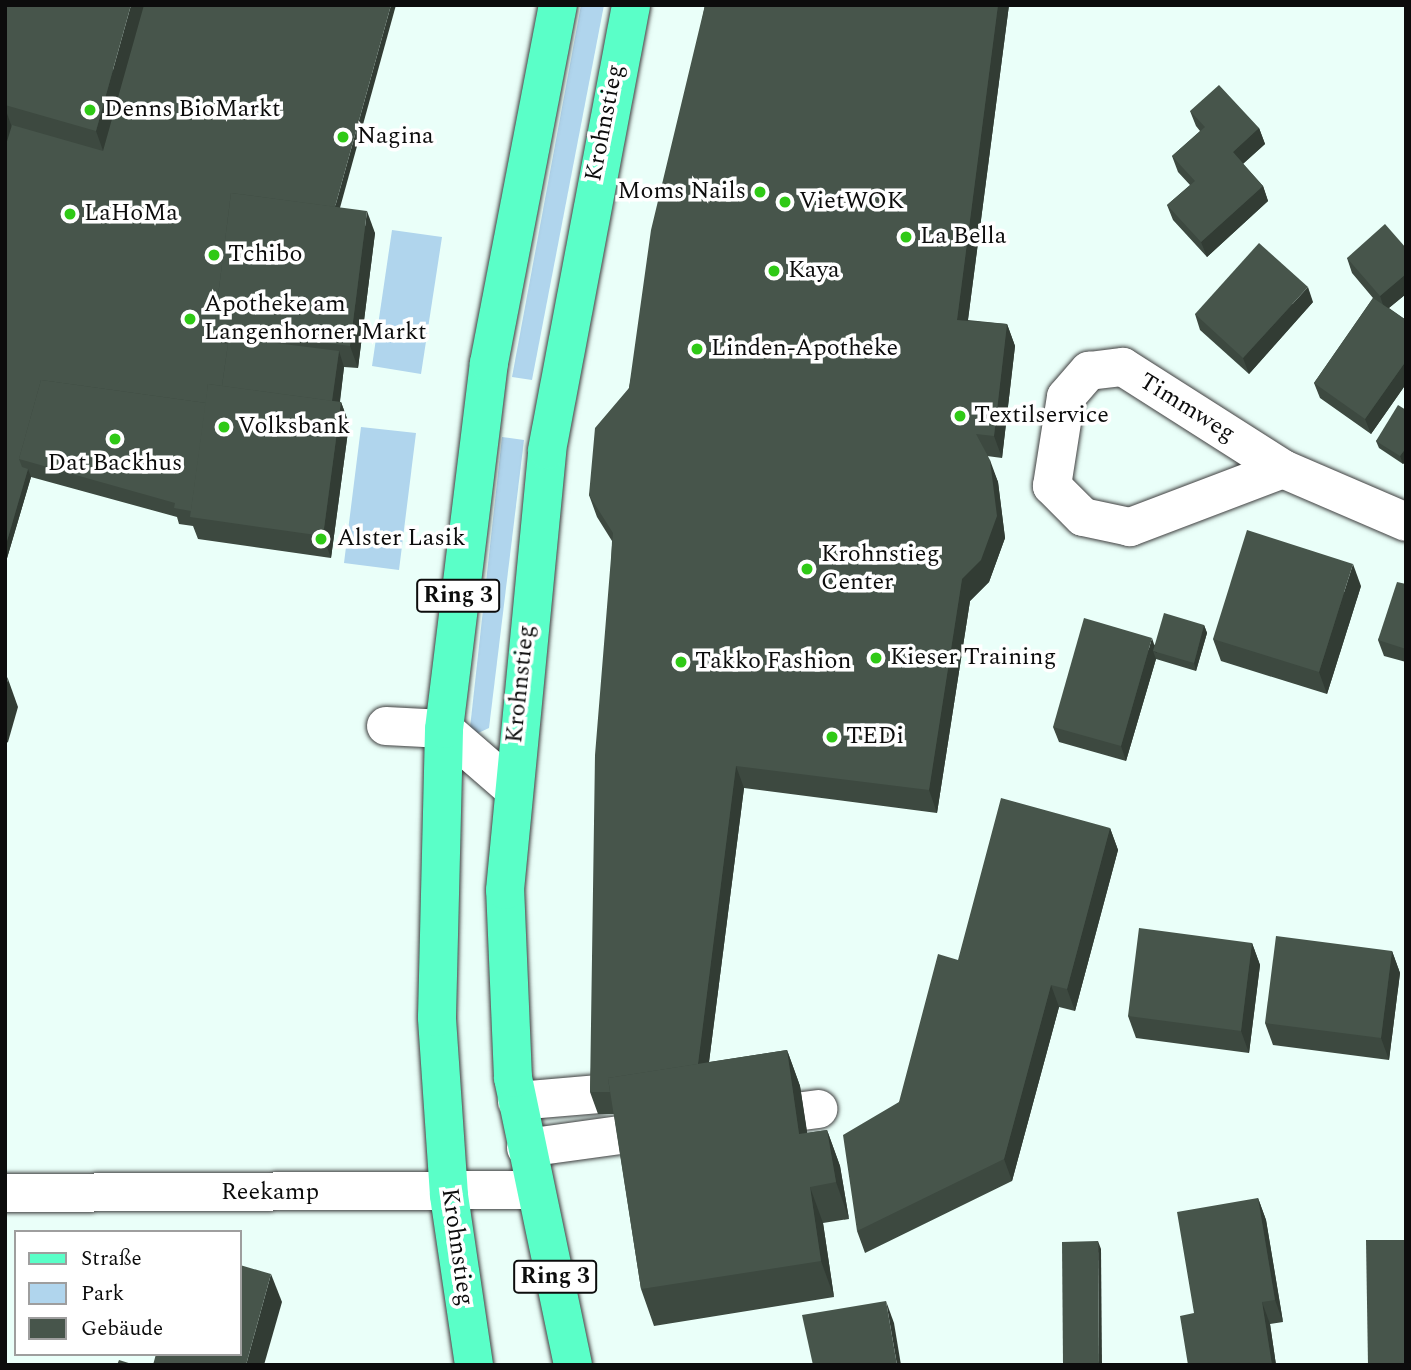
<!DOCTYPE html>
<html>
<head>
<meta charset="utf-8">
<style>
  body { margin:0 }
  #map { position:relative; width:1411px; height:1370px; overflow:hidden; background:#eafff9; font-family:Spectral,serif }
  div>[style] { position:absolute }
  .green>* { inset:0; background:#b0d5ed }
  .roads { filter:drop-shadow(0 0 2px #3f3f3f) drop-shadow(0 0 2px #3f3f3f) }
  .minor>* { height:38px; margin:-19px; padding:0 19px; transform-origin:19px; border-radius:19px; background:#fff }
  .major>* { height:38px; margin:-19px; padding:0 19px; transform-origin:19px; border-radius:19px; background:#5affc8 }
  .wall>* { inset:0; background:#3d4940 }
  .shaded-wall>* { inset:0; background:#323c34 }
  .building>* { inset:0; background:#47554b }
  .dots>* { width:19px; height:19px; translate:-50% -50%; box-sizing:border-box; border:4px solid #fff; border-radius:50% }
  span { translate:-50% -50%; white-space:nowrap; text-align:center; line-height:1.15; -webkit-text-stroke:7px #fff; paint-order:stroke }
  .shield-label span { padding:2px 5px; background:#fff; border:2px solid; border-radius:5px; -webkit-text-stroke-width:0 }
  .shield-label { font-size:23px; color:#0c0c0c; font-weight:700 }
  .poi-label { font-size:24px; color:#0c0c0c }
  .left { translate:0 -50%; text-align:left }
  .right { translate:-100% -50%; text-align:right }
  .street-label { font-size:24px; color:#0c0c0c }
  .frame { position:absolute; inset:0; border:7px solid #0c0c0c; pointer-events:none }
  .legend { position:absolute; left:14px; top:1230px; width:228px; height:126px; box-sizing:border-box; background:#fff; border:2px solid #9e9e9e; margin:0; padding:9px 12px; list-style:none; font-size:21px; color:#0c0c0c }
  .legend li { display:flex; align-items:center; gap:14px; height:35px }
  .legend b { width:35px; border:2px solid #9e9e9e }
</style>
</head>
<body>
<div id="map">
  <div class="green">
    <div style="clip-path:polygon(581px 5px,604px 5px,532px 380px,512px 377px)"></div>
    <div style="clip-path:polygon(392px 230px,442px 237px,421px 374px,372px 366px)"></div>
    <div style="clip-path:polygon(361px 427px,416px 433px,399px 570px,344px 563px)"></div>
    <div style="clip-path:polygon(502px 437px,524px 440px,489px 728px,476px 734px,470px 728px)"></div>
  </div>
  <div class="roads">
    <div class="minor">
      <div style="left:1283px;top:469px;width:164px;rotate:159.2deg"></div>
      <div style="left:1130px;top:527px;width:48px;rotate:-168deg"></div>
      <div style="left:1083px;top:517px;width:44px;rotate:-135deg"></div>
      <div style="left:1052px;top:486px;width:90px;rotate:-81.1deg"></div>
      <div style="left:1066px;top:397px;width:35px;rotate:-49deg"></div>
      <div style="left:1089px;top:371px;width:34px;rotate:-7deg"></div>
      <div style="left:1123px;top:367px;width:190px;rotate:32.5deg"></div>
      <div style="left:1283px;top:469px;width:134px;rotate:23.3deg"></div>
      <div style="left:386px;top:726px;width:58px;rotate:3deg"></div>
      <div style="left:444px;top:729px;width:89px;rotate:40.9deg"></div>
      <div style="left:517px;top:1101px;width:81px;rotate:-4.9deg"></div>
      <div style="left:750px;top:1118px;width:69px;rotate:-7.5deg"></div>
      <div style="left:526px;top:1148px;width:145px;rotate:-7.9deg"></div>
      <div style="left:5px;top:1193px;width:530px;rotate:-0.32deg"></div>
    </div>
    <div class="major">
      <div style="left:474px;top:1365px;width:172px;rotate:-98.4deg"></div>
      <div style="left:449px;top:1195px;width:178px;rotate:-93.9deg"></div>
      <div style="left:437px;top:1017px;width:288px;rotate:-88.6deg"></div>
      <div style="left:444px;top:729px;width:369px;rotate:-83deg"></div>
      <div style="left:489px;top:363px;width:365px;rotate:-79.1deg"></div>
      <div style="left:573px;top:1365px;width:293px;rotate:-101.8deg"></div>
      <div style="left:513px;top:1078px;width:188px;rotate:-92.4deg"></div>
      <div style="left:505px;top:890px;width:442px;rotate:-84.5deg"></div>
      <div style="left:547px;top:450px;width:453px;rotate:-79.3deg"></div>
    </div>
  </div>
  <div class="wall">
    <div style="clip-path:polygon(5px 5px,340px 208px,375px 233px,358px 368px,344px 367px,340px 402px,341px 402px,349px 424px,331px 558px,198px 539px,193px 526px,179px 524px,177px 517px,31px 477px,5px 565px)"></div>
    <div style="clip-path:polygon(705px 5px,1009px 5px,968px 320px,1007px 324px,1015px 346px,1002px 458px,987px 456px,998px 482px,1005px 538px,989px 582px,970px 601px,937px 813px,744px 788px,709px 1062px,787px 1050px,800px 1086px,807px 1133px,827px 1130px,840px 1166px,849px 1219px,823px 1223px,834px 1297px,654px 1326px,641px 1289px,614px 1114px,598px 1114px,590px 1092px,612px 541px,597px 517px,589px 495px,629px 388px)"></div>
    <div style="clip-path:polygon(1190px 111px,1259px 128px,1265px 144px,1243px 164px,1263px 186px,1268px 201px,1207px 257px,1173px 220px,1167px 205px,1190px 185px,1178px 172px,1172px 156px,1200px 131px,1196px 126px)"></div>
    <div style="clip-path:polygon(1406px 248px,1406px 294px,1389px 308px,1406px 320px,1406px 384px,1371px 434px,1320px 398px,1314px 383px,1373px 298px,1352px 273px,1347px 258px)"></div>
    <div style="clip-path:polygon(1313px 302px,1249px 374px,1200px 330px,1195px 314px)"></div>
    <div style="clip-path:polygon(1406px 410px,1406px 461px,1403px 464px,1379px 448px,1376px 441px)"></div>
    <div style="clip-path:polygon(1406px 584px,1406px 662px,1384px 656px,1378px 640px)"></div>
    <div style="clip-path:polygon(1361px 586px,1327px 694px,1221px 661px,1213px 639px)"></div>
    <div style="clip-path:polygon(1204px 625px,1207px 633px,1196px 671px,1156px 659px,1126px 761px,1059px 742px,1053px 727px,1154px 645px)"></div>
    <div style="clip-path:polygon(1110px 828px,1118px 850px,1075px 1011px,1059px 1007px,1012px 1181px,865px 1253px,857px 1231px,899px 1102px)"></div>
    <div style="clip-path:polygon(1252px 943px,1260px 965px,1249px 1053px,1136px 1038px,1128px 1016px)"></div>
    <div style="clip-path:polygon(1392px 951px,1400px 973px,1389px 1060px,1273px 1045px,1265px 1023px)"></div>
    <div style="clip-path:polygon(1258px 1198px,1266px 1220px,1283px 1322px,1270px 1324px,1276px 1365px,1188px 1365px)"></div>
  </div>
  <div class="shaded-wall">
    <div style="clip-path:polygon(131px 5px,149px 5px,106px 159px,96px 131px)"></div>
    <div style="clip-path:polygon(391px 5px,396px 5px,338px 215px,335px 207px)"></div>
    <div style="clip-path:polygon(998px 5px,1009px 5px,965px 342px,957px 320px)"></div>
    <div style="clip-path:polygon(5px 108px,14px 133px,5px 166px)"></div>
    <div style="clip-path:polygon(1259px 128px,1265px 144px,1238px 168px,1233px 152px)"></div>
    <div style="clip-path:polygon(1263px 186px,1268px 201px,1207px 257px,1201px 242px)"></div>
    <div style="clip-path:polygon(367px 211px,375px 233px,358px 368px,350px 346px)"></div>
    <div style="clip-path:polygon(1406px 274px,1406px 294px,1385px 311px,1380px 296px)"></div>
    <div style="clip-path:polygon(1308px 287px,1313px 302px,1249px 374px,1243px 358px)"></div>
    <div style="clip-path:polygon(1007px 324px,1015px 346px,1002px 458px,994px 436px)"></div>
    <div style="clip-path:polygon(339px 351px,344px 367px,337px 423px,331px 407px)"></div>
    <div style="clip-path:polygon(1406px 361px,1406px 384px,1371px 434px,1365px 419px)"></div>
    <div style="clip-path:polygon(341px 402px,349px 424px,331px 558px,323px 536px)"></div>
    <div style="clip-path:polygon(1406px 448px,1406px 461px,1403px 464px,1400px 456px)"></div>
    <div style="clip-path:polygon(990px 460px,998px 482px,1005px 538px,989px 582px,970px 601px,937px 813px,929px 790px,962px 579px)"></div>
    <div style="clip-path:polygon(28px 469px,31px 477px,5px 565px,5px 548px)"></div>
    <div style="clip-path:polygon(1353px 564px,1361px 586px,1327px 694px,1319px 672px)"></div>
    <div style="clip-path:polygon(1204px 625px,1207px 633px,1196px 671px,1194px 663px)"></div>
    <div style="clip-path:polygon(1152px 638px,1157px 653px,1153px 651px,1156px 659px,1126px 761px,1121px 746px)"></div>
    <div style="clip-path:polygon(8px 679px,18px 707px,8px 742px,5px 744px,5px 689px)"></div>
    <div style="clip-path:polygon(736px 766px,744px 788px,704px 1101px,696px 1079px)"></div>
    <div style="clip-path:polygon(1110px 828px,1118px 850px,1075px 1011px,1067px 989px)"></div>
    <div style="clip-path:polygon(1252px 943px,1260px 965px,1249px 1053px,1241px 1031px)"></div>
    <div style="clip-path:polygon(1392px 951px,1400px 973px,1389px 1060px,1381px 1038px)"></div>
    <div style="clip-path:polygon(1051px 985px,1059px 1007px,1012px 1181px,1004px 1159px)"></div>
    <div style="clip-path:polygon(787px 1050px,800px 1086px,813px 1170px,799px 1134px)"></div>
    <div style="clip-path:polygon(827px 1130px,840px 1166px,849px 1219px,836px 1182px)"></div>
    <div style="clip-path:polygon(810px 1187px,823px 1223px,834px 1297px,821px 1261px)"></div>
    <div style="clip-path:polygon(1258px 1198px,1266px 1220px,1283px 1322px,1275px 1300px)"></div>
    <div style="clip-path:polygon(1098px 1241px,1101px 1249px,1102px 1365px,1099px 1365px)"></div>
    <div style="clip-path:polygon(271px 1274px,282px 1302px,264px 1365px,246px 1365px)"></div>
    <div style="clip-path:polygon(886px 1301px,894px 1323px,901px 1365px,897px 1365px)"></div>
    <div style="clip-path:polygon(1262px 1302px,1270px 1324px,1276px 1365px,1272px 1365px)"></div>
  </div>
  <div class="building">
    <div style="clip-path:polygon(5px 5px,131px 5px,96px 131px,5px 105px)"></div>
    <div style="clip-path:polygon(144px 5px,391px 5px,335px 207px,231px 193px,214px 328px,220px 343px,228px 344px,222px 386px,208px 384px,206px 403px,41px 380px,19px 459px,22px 467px,28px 469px,5px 548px,5px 148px,12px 125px,103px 151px)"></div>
    <div style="clip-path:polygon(705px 5px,998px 5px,957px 320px,1007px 324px,994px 436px,976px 434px,990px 460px,997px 516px,981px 560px,962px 579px,929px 790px,736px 766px,698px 1064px,608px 1078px,610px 1092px,590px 1092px,595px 755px,613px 533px,589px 495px,595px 428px,629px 388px,651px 230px)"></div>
    <div style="clip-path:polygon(1219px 85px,1259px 128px,1233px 152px,1263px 186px,1201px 242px,1167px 205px,1195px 181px,1172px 156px,1205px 127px,1190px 111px)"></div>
    <div style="clip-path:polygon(231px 193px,367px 211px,350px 346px,214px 328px)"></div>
    <div style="clip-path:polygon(1385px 224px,1406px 248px,1406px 274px,1380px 296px,1347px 258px)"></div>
    <div style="clip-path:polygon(1259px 243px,1308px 287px,1243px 358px,1195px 314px)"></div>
    <div style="clip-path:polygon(1373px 298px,1406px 320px,1406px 361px,1365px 419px,1314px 383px)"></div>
    <div style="clip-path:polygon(229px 337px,339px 351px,332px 401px,222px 386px)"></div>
    <div style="clip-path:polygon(41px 380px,206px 403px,191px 511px,174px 508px,175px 503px,19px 459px)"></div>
    <div style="clip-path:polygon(208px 384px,341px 402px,323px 536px,190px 517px)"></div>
    <div style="clip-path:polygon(1398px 405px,1406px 410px,1406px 448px,1400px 456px,1376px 441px)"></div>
    <div style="clip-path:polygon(1247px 530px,1353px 564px,1319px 672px,1213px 639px)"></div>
    <div style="clip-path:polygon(1397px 582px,1406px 584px,1406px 649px,1378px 640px)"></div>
    <div style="clip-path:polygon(1164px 613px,1204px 625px,1194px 663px,1153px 651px)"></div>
    <div style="clip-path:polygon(1084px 618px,1152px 638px,1121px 746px,1053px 727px)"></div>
    <div style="clip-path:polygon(5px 673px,8px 679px,5px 689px)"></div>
    <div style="clip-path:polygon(1001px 798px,1110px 828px,1067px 989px,1051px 985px,1004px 1159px,857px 1231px,843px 1135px,899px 1102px,938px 954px,958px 960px)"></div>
    <div style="clip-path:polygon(1139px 928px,1252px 943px,1241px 1031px,1128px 1016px)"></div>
    <div style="clip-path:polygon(1276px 936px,1392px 951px,1381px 1038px,1265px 1023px)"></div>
    <div style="clip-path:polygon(787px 1050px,799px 1134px,827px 1130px,836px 1182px,810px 1187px,821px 1261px,641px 1289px,608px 1078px)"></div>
    <div style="clip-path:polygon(1258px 1198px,1275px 1300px,1262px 1302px,1272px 1365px,1188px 1365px,1180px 1316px,1194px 1313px,1177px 1212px)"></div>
    <div style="clip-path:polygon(1366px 1240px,1406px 1240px,1406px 1365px,1368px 1365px)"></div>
    <div style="clip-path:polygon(1098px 1241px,1099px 1365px,1063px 1365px,1062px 1242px)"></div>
    <div style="clip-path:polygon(240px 1265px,271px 1274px,246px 1365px,153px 1365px,156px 1354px,240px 1354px)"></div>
    <div style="clip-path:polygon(886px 1301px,897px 1365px,813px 1365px,802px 1315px)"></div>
    <div style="clip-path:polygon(119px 1360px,135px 1365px,117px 1365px)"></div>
  </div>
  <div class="dots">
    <div style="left:90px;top:110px;background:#2fc916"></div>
    <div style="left:343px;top:137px;background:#2fc916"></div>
    <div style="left:760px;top:192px;background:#2fc916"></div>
    <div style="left:785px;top:202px;background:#2fc916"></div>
    <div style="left:70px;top:214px;background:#2fc916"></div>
    <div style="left:906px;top:237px;background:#2fc916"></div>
    <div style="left:214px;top:255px;background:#2fc916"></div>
    <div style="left:774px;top:271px;background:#2fc916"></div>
    <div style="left:190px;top:319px;background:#2fc916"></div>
    <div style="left:697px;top:349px;background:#2fc916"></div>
    <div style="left:960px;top:416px;background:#2fc916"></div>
    <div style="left:224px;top:427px;background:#2fc916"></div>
    <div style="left:115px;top:439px;background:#2fc916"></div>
    <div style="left:321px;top:539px;background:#2fc916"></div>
    <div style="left:807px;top:569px;background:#2fc916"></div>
    <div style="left:876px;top:658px;background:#2fc916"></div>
    <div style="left:681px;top:662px;background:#2fc916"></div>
    <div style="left:832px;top:737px;background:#2fc916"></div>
  </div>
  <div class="shield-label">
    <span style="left:458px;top:596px">Ring 3</span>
    <span style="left:555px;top:1277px">Ring 3</span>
  </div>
  <div class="poi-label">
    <span class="left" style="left:104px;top:110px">Denns BioMarkt</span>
    <span class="left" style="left:357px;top:137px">Nagina</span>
    <span class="right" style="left:746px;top:192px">Moms Nails</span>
    <span class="left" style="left:799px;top:202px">VietWOK</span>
    <span class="left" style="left:84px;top:214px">LaHoMa</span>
    <span class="left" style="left:920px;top:237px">La Bella</span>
    <span class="left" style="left:228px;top:255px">Tchibo</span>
    <span class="left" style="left:788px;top:271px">Kaya</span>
    <span class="left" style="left:204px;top:319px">Apotheke am<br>Langenhorner Markt</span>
    <span class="left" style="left:711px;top:349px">Linden-Apotheke</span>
    <span class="left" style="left:974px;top:416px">Textilservice</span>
    <span class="left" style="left:238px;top:427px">Volksbank</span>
    <span style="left:115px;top:464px">Dat Backhus</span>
    <span class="left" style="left:337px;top:539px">Alster Lasik</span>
    <span class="left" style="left:821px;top:569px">Krohnstieg<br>Center</span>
    <span class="left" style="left:890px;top:658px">Kieser Training</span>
    <span class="left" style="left:695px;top:662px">Takko Fashion</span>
    <span class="left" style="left:846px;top:737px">TEDi</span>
  </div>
  <div class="street-label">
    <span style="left:605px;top:123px;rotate:-79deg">Krohnstieg</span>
    <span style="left:1187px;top:408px;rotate:32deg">Timmweg</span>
    <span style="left:521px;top:684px;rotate:-84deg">Krohnstieg</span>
    <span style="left:270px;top:1193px">Reekamp</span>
    <span style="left:457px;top:1247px;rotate:82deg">Krohnstieg</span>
  </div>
  <div class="frame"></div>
  <ul class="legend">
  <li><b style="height:9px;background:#5affc8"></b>Straße</li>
  <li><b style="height:19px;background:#b0d5ed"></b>Park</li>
  <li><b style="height:19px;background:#47554b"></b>Gebäude</li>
  </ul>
</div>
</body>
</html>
